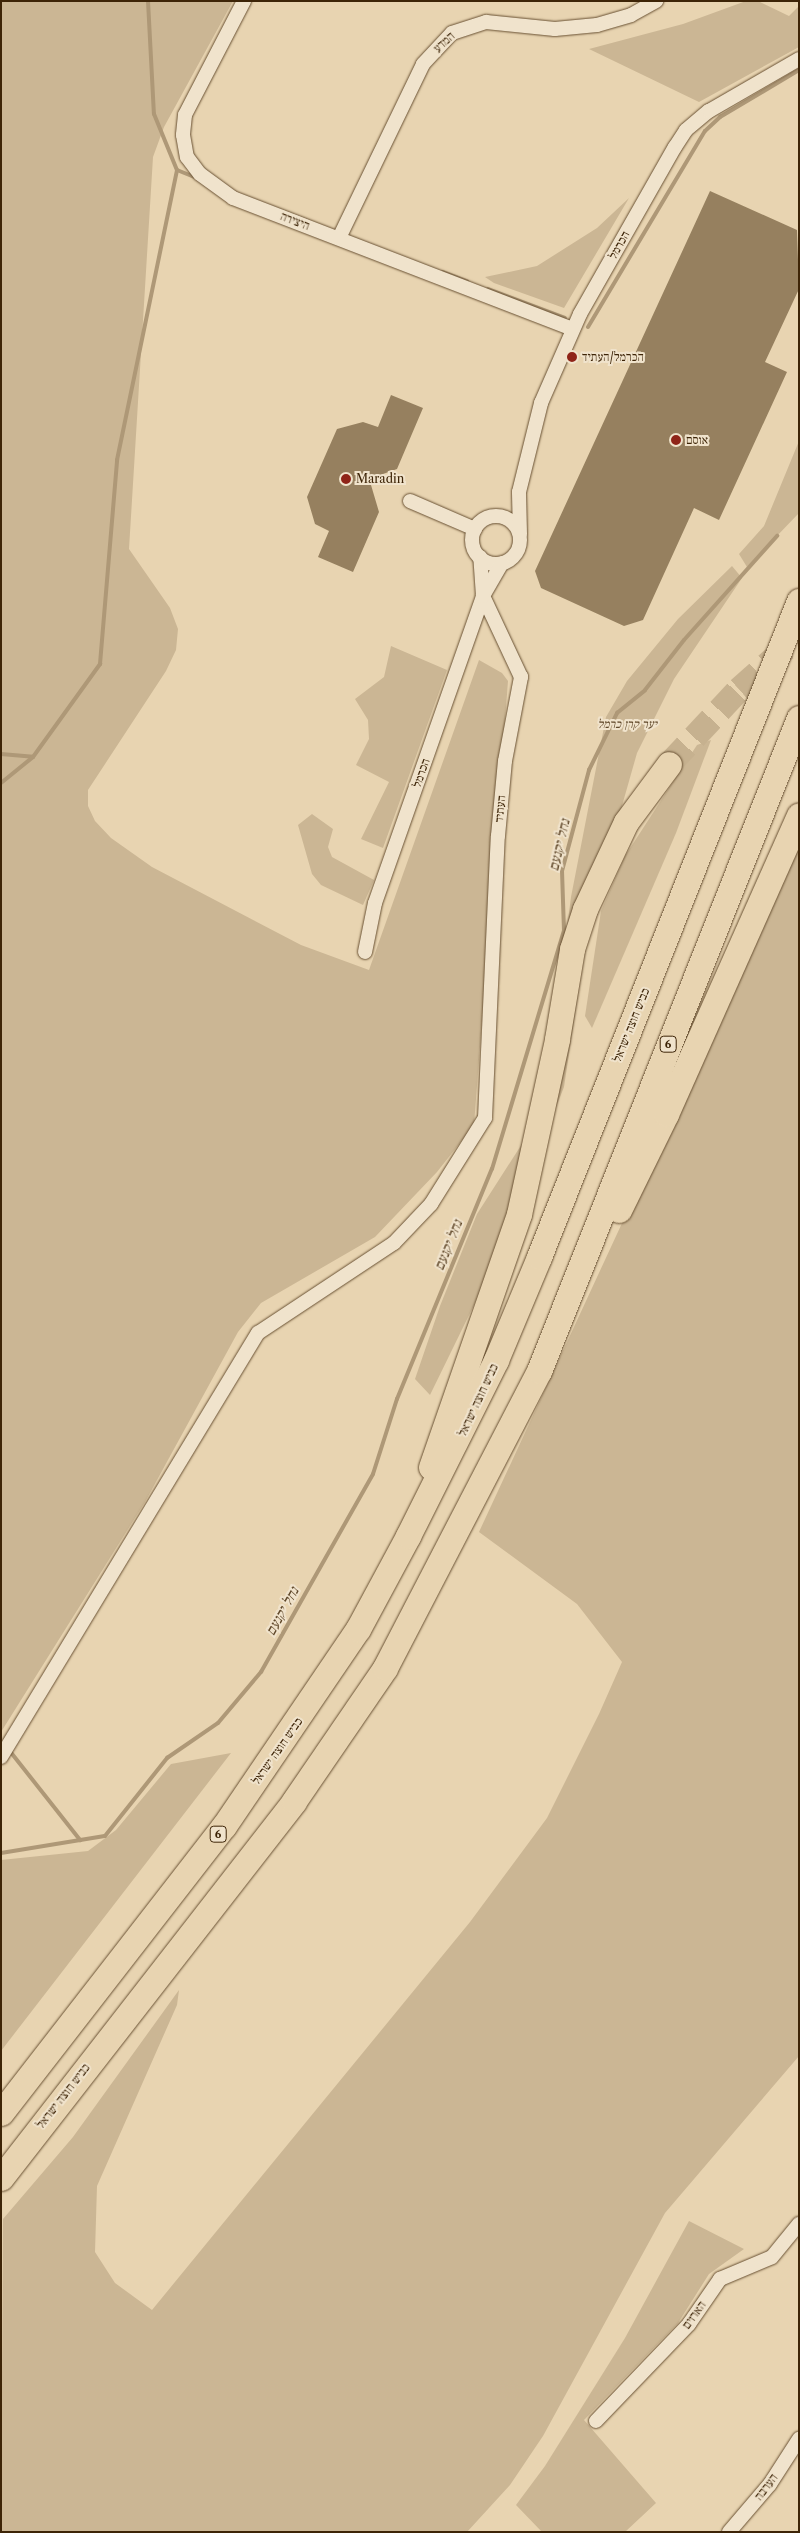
<!DOCTYPE html>
<html>
<head>
<meta charset="utf-8">
<style>
  body { margin:0 }
  #map { position:relative; width:800px; height:2533px; overflow:hidden; background:#e8d4b1; font-family:"Libre Caslon Text","Frank Ruhl Libre",serif }
  div>[style] { position:absolute }
  .green>* { inset:0; background:#cbb694 }
  .stream>* { height:4px; margin:-2px; padding:0 2px; transform-origin:2px; border-radius:2px; background:#ae9877 }
  .building>* { inset:0; background:#96805f }
  .highway-tunnel>* { height:25px; margin-top:-12.5px; transform-origin:0; background:repeating-linear-gradient(90deg,#c6b18f 0 25px,transparent 0 37px) }
  .roads { filter:drop-shadow(0 0 1px #685032) drop-shadow(0 0 1px #685032) }
  .street>* { height:14px; margin:-7px; padding:0 7px; transform-origin:7px; border-radius:7px; background:#f0e3cc }
  .street>.ring { margin:-7px; padding:0; box-sizing:content-box; background:none; border:14px solid #f0e3cc; border-radius:50% }
  .highway>* { height:25px; margin:-12.5px; padding:0 12.5px; transform-origin:12.5px; border-radius:12.5px; background:#e8d4b1 }
  .dots>* { width:14px; height:14px; translate:-50% -50%; box-sizing:border-box; border:2px solid #f0e3cc; border-radius:50% }
  span { translate:-50% -50%; white-space:nowrap; text-align:center; line-height:1.15; -webkit-text-stroke:4px #f0e3cc; paint-order:stroke }
  .shield-label span { padding:1px 4px; background:#f0e3cc; border:1px solid; border-radius:4px; -webkit-text-stroke-width:0 }
  .shield-label { font-size:11px; color:#3d2407; font-weight:700 }
  .street-label { font-size:12px; color:#3d2407 }
  .poi-label { font-size:12px; color:#3d2407 }
  .left { translate:0 -50%; text-align:left }
  .park-label { font-size:12px; color:#60482a; font-style:italic }
  .water-label { font-size:14px; color:#5f4729; font-style:italic }
  .frame { position:absolute; inset:0; border:2px solid #3d2407; pointer-events:none }
</style>
</head>
<body>
<div id="map">
  <div class="green">
    <div style="clip-path:polygon(1px 1px,233px 1px,164px 127px,153px 157px,129px 549px,170px 608px,178px 629px,176px 650px,166px 671px,88px 790px,88px 806px,95px 821px,111px 838px,152px 867px,301px 945px,369px 970px,479px 660px,502px 673px,508px 681px,474px 1125px,437px 1172px,375px 1237px,261px 1303px,238px 1332px,145px 1502px,1px 1732px)"></div>
    <div style="clip-path:polygon(746px 1px,758px 1px,789px 16px,799px 6px,799px 47px,699px 102px,589px 49px,683px 24px)"></div>
    <div style="clip-path:polygon(629px 198px,564px 308px,494px 283px,485px 277px,537px 266px,597px 228px)"></div>
    <div style="clip-path:polygon(799px 441px,799px 513px,747px 567px,739px 554px,764px 526px)"></div>
    <div style="clip-path:polygon(732px 566px,742px 578px,674px 679px,637px 753px,589px 922px,564px 1087px,494px 1264px,430px 1395px,415px 1379px,440px 1306px,477px 1214px,527px 1136px,546px 1093px,571px 897px,606px 717px,627px 681px,678px 619px)"></div>
    <div style="clip-path:polygon(391px 646px,447px 670px,383px 848px,361px 839px,389px 782px,356px 765px,369px 739px,368px 720px,355px 699px,384px 677px)"></div>
    <div style="clip-path:polygon(711px 740px,676px 833px,592px 1028px,585px 1016px,601px 911px,625px 856px,697px 745px)"></div>
    <div style="clip-path:polygon(312px 814px,333px 829px,328px 847px,332px 857px,374px 880px,363px 905px,321px 885px,312px 874px,298px 825px)"></div>
    <div style="clip-path:polygon(799px 841px,799px 2056px,665px 2213px,543px 2436px,510px 2485px,467px 2532px,1px 2532px,3px 2219px,73px 2137px,179px 1990px,177px 2005px,97px 2186px,95px 2252px,115px 2283px,152px 2310px,470px 1922px,547px 1818px,599px 1714px,622px 1662px,577px 1604px,479px 1532px)"></div>
    <div style="clip-path:polygon(231px 1753px,1px 2051px,1px 1860px,88px 1851px,116px 1830px,171px 1764px)"></div>
    <div style="clip-path:polygon(689px 2221px,744px 2249px,709px 2274px,678px 2323px,584px 2420px,656px 2503px,625px 2532px,542px 2532px,516px 2505px,545px 2466px,625px 2338px)"></div>
  </div>
  <div class="stream">
    <div style="left:148px;top:1px;width:113px;rotate:87deg"></div>
    <div style="left:154px;top:114px;width:61px;rotate:67.7deg"></div>
    <div style="left:177px;top:170px;width:18px;rotate:22deg"></div>
    <div style="left:443px;top:272px;width:26px;rotate:21deg"></div>
    <div style="left:488px;top:289px;width:82px;rotate:20.6deg"></div>
    <div style="left:588px;top:327px;width:228px;rotate:-59.2deg"></div>
    <div style="left:705px;top:131px;width:21px;rotate:-43deg"></div>
    <div style="left:720px;top:117px;width:92px;rotate:-30.7deg"></div>
    <div style="left:1px;top:754px;width:32px;rotate:5deg"></div>
    <div style="left:1px;top:783px;width:41px;rotate:-39.1deg"></div>
    <div style="left:33px;top:757px;width:115px;rotate:-54.2deg"></div>
    <div style="left:100px;top:664px;width:205px;rotate:-85.2deg"></div>
    <div style="left:117px;top:460px;width:296px;rotate:-78.3deg"></div>
    <div style="left:9px;top:1750px;width:115px;rotate:51.7deg"></div>
    <div style="left:1px;top:1853px;width:105px;rotate:-9.3deg"></div>
    <div style="left:105px;top:1836px;width:100px;rotate:-51.5deg"></div>
    <div style="left:167px;top:1758px;width:62px;rotate:-34.5deg"></div>
    <div style="left:218px;top:1723px;width:67px;rotate:-49.9deg"></div>
    <div style="left:261px;top:1672px;width:227px;rotate:-60.5deg"></div>
    <div style="left:373px;top:1474px;width:79px;rotate:-72.3deg"></div>
    <div style="left:397px;top:1399px;width:249px;rotate:-67.6deg"></div>
    <div style="left:492px;top:1169px;width:249px;rotate:-73.2deg"></div>
    <div style="left:564px;top:931px;width:60px;rotate:-91.9deg"></div>
    <div style="left:562px;top:871px;width:105px;rotate:-75deg"></div>
    <div style="left:589px;top:770px;width:64px;rotate:-63.8deg"></div>
    <div style="left:617px;top:713px;width:36px;rotate:-39deg"></div>
    <div style="left:645px;top:690px;width:63px;rotate:-52deg"></div>
    <div style="left:684px;top:640px;width:140px;rotate:-48.2deg"></div>
  </div>
  <div class="building">
    <div style="clip-path:polygon(710px 191px,797px 230px,799px 289px,765px 362px,787px 372px,719px 520px,694px 508px,643px 620px,624px 626px,541px 588px,535px 571px)"></div>
    <div style="clip-path:polygon(391px 395px,423px 408px,397px 469px,383px 474px,371px 485px,379px 512px,353px 572px,318px 557px,329px 531px,315px 524px,307px 497px,337px 429px,363px 422px,378px 427px)"></div>
  </div>
  <div class="highway-tunnel">
    <div style="left:669px;top:764px;width:103px;rotate:-47deg"></div>
    <div style="left:739px;top:689px;width:80px;rotate:-41.5deg"></div>
  </div>
  <div class="roads">
    <div class="street">
      <div style="left:244px;top:1px;width:128px;rotate:117.4deg"></div>
      <div style="left:185px;top:115px;width:20px;rotate:96deg"></div>
      <div style="left:183px;top:135px;width:22px;rotate:80deg"></div>
      <div style="left:187px;top:157px;width:21px;rotate:53deg"></div>
      <div style="left:200px;top:174px;width:41px;rotate:36deg"></div>
      <div style="left:233px;top:198px;width:364px;rotate:21.1deg"></div>
      <div style="left:339px;top:238px;width:193px;rotate:-64.2deg"></div>
      <div style="left:423px;top:64px;width:42px;rotate:-46.9deg"></div>
      <div style="left:452px;top:33px;width:36px;rotate:-18deg"></div>
      <div style="left:486px;top:22px;width:69px;rotate:5.8deg"></div>
      <div style="left:555px;top:29px;width:42px;rotate:-5.4deg"></div>
      <div style="left:597px;top:25px;width:35px;rotate:-16deg"></div>
      <div style="left:631px;top:15px;width:29px;rotate:-29deg"></div>
      <div style="left:410px;top:501px;width:71px;rotate:23.3deg"></div>
      <div class="ring" style="left:472px;top:516px;width:34px;height:34px"></div>
      <div style="left:520px;top:534px;width:42px;rotate:-91.4deg"></div>
      <div style="left:519px;top:492px;width:92px;rotate:-76.1deg"></div>
      <div style="left:541px;top:403px;width:97px;rotate:-66.3deg"></div>
      <div style="left:580px;top:314px;width:192px;rotate:-60.4deg"></div>
      <div style="left:675px;top:147px;width:20px;rotate:-57deg"></div>
      <div style="left:686px;top:130px;width:30px;rotate:-40deg"></div>
      <div style="left:709px;top:111px;width:104px;rotate:-30deg"></div>
      <div style="left:365px;top:952px;width:50px;rotate:-78.5deg"></div>
      <div style="left:375px;top:903px;width:325px;rotate:-70.6deg"></div>
      <div style="left:483px;top:596px;width:38px;rotate:-60deg"></div>
      <div style="left:1px;top:1757px;width:496px;rotate:-58.8deg"></div>
      <div style="left:258px;top:1333px;width:163px;rotate:-33.5deg"></div>
      <div style="left:394px;top:1243px;width:54px;rotate:-46.5deg"></div>
      <div style="left:431px;top:1204px;width:102px;rotate:-57.9deg"></div>
      <div style="left:485px;top:1118px;width:282px;rotate:-87.4deg"></div>
      <div style="left:498px;top:836px;width:75px;rotate:-84.7deg"></div>
      <div style="left:505px;top:761px;width:86px;rotate:-79.2deg"></div>
      <div style="left:521px;top:677px;width:89px;rotate:-115.1deg"></div>
      <div style="left:483px;top:596px;width:39px;rotate:-94deg"></div>
      <div style="left:596px;top:2421px;width:134px;rotate:-46.2deg"></div>
      <div style="left:689px;top:2324px;width:55px;rotate:-55.4deg"></div>
      <div style="left:720px;top:2279px;width:56px;rotate:-22.9deg"></div>
      <div style="left:772px;top:2257px;width:43px;rotate:-50.7deg"></div>
      <div style="left:729px;top:2532px;width:63px;rotate:-49.5deg"></div>
      <div style="left:770px;top:2484px;width:54px;rotate:-57.2deg"></div>
    </div>
    <div class="highway">
      <div style="left:619px;top:1210px;width:107px;rotate:-63.9deg"></div>
      <div style="left:666px;top:1114px;width:327px;rotate:-66deg"></div>
      <div style="left:431px;top:1467px;width:268px;rotate:-70.8deg"></div>
      <div style="left:519px;top:1214px;width:179px;rotate:-77.7deg"></div>
      <div style="left:557px;top:1039px;width:91px;rotate:-80.5deg"></div>
      <div style="left:572px;top:949px;width:42px;rotate:-72deg"></div>
      <div style="left:585px;top:909px;width:96px;rotate:-64.8deg"></div>
      <div style="left:626px;top:822px;width:72px;rotate:-53.4deg"></div>
      <div style="left:1px;top:2113px;width:363px;rotate:-52.2deg"></div>
      <div style="left:224px;top:1826px;width:238px;rotate:-55.8deg"></div>
      <div style="left:358px;top:1629px;width:106px;rotate:-61.7deg"></div>
      <div style="left:408px;top:1536px;width:197px;rotate:-63.4deg"></div>
      <div style="left:496px;top:1360px;width:112px;rotate:-67.3deg"></div>
      <div style="left:539px;top:1257px;width:706px;rotate:-68.38deg"></div>
      <div style="left:1px;top:2178px;width:477px;rotate:-52.1deg"></div>
      <div style="left:294px;top:1801px;width:161px;rotate:-55.6deg"></div>
      <div style="left:385px;top:1668px;width:335px;rotate:-62.6deg"></div>
      <div style="left:539px;top:1371px;width:703px;rotate:-68.29deg"></div>
    </div>
  </div>
  <div class="dots">
    <div style="left:572px;top:357px;background:#8f2418"></div>
    <div style="left:676px;top:440px;background:#8f2418"></div>
    <div style="left:346px;top:479px;background:#8f2418"></div>
  </div>
  <div class="shield-label">
    <span style="left:668px;top:1044px">6</span>
    <span style="left:218px;top:1834px">6</span>
  </div>
  <div class="street-label">
    <span style="left:444px;top:42px;rotate:-42deg">המדע</span>
    <span style="left:295px;top:221px;rotate:21deg">היצירה</span>
    <span style="left:619px;top:245px;rotate:-61deg">הכרמל</span>
    <span style="left:421px;top:773px;rotate:-71deg">הכרמל</span>
    <span style="left:500px;top:809px;rotate:-84deg">העתיד</span>
    <span style="left:631px;top:1025px;rotate:-68deg">כביש חוצה ישראל</span>
    <span style="left:478px;top:1400px;rotate:-65deg">כביש חוצה ישראל</span>
    <span style="left:277px;top:1751px;rotate:-55deg">כביש חוצה ישראל</span>
    <span style="left:63px;top:2096px;rotate:-52deg">כביש חוצה ישראל</span>
    <span style="left:694px;top:2315px;rotate:-54deg">הארזים</span>
    <span style="left:766px;top:2487px;rotate:-53deg">הערבה</span>
  </div>
  <div class="poi-label">
    <span class="left" style="left:582px;top:357px">הכרמל/העתיד</span>
    <span class="left" style="left:686px;top:440px">אוסם</span>
    <span class="left" style="left:356px;top:479px">Maradin</span>
  </div>
  <div class="park-label">
    <span style="left:627px;top:724px">יער קרן כרמל</span>
  </div>
  <div class="water-label">
    <span style="left:559px;top:845px;rotate:-77deg">נחל יקנעם</span>
    <span style="left:448px;top:1245px;rotate:-68deg">נחל יקנעם</span>
    <span style="left:282px;top:1611px;rotate:-61deg">נחל יקנעם</span>
  </div>
  <div class="frame"></div>
</div>
</body>
</html>
